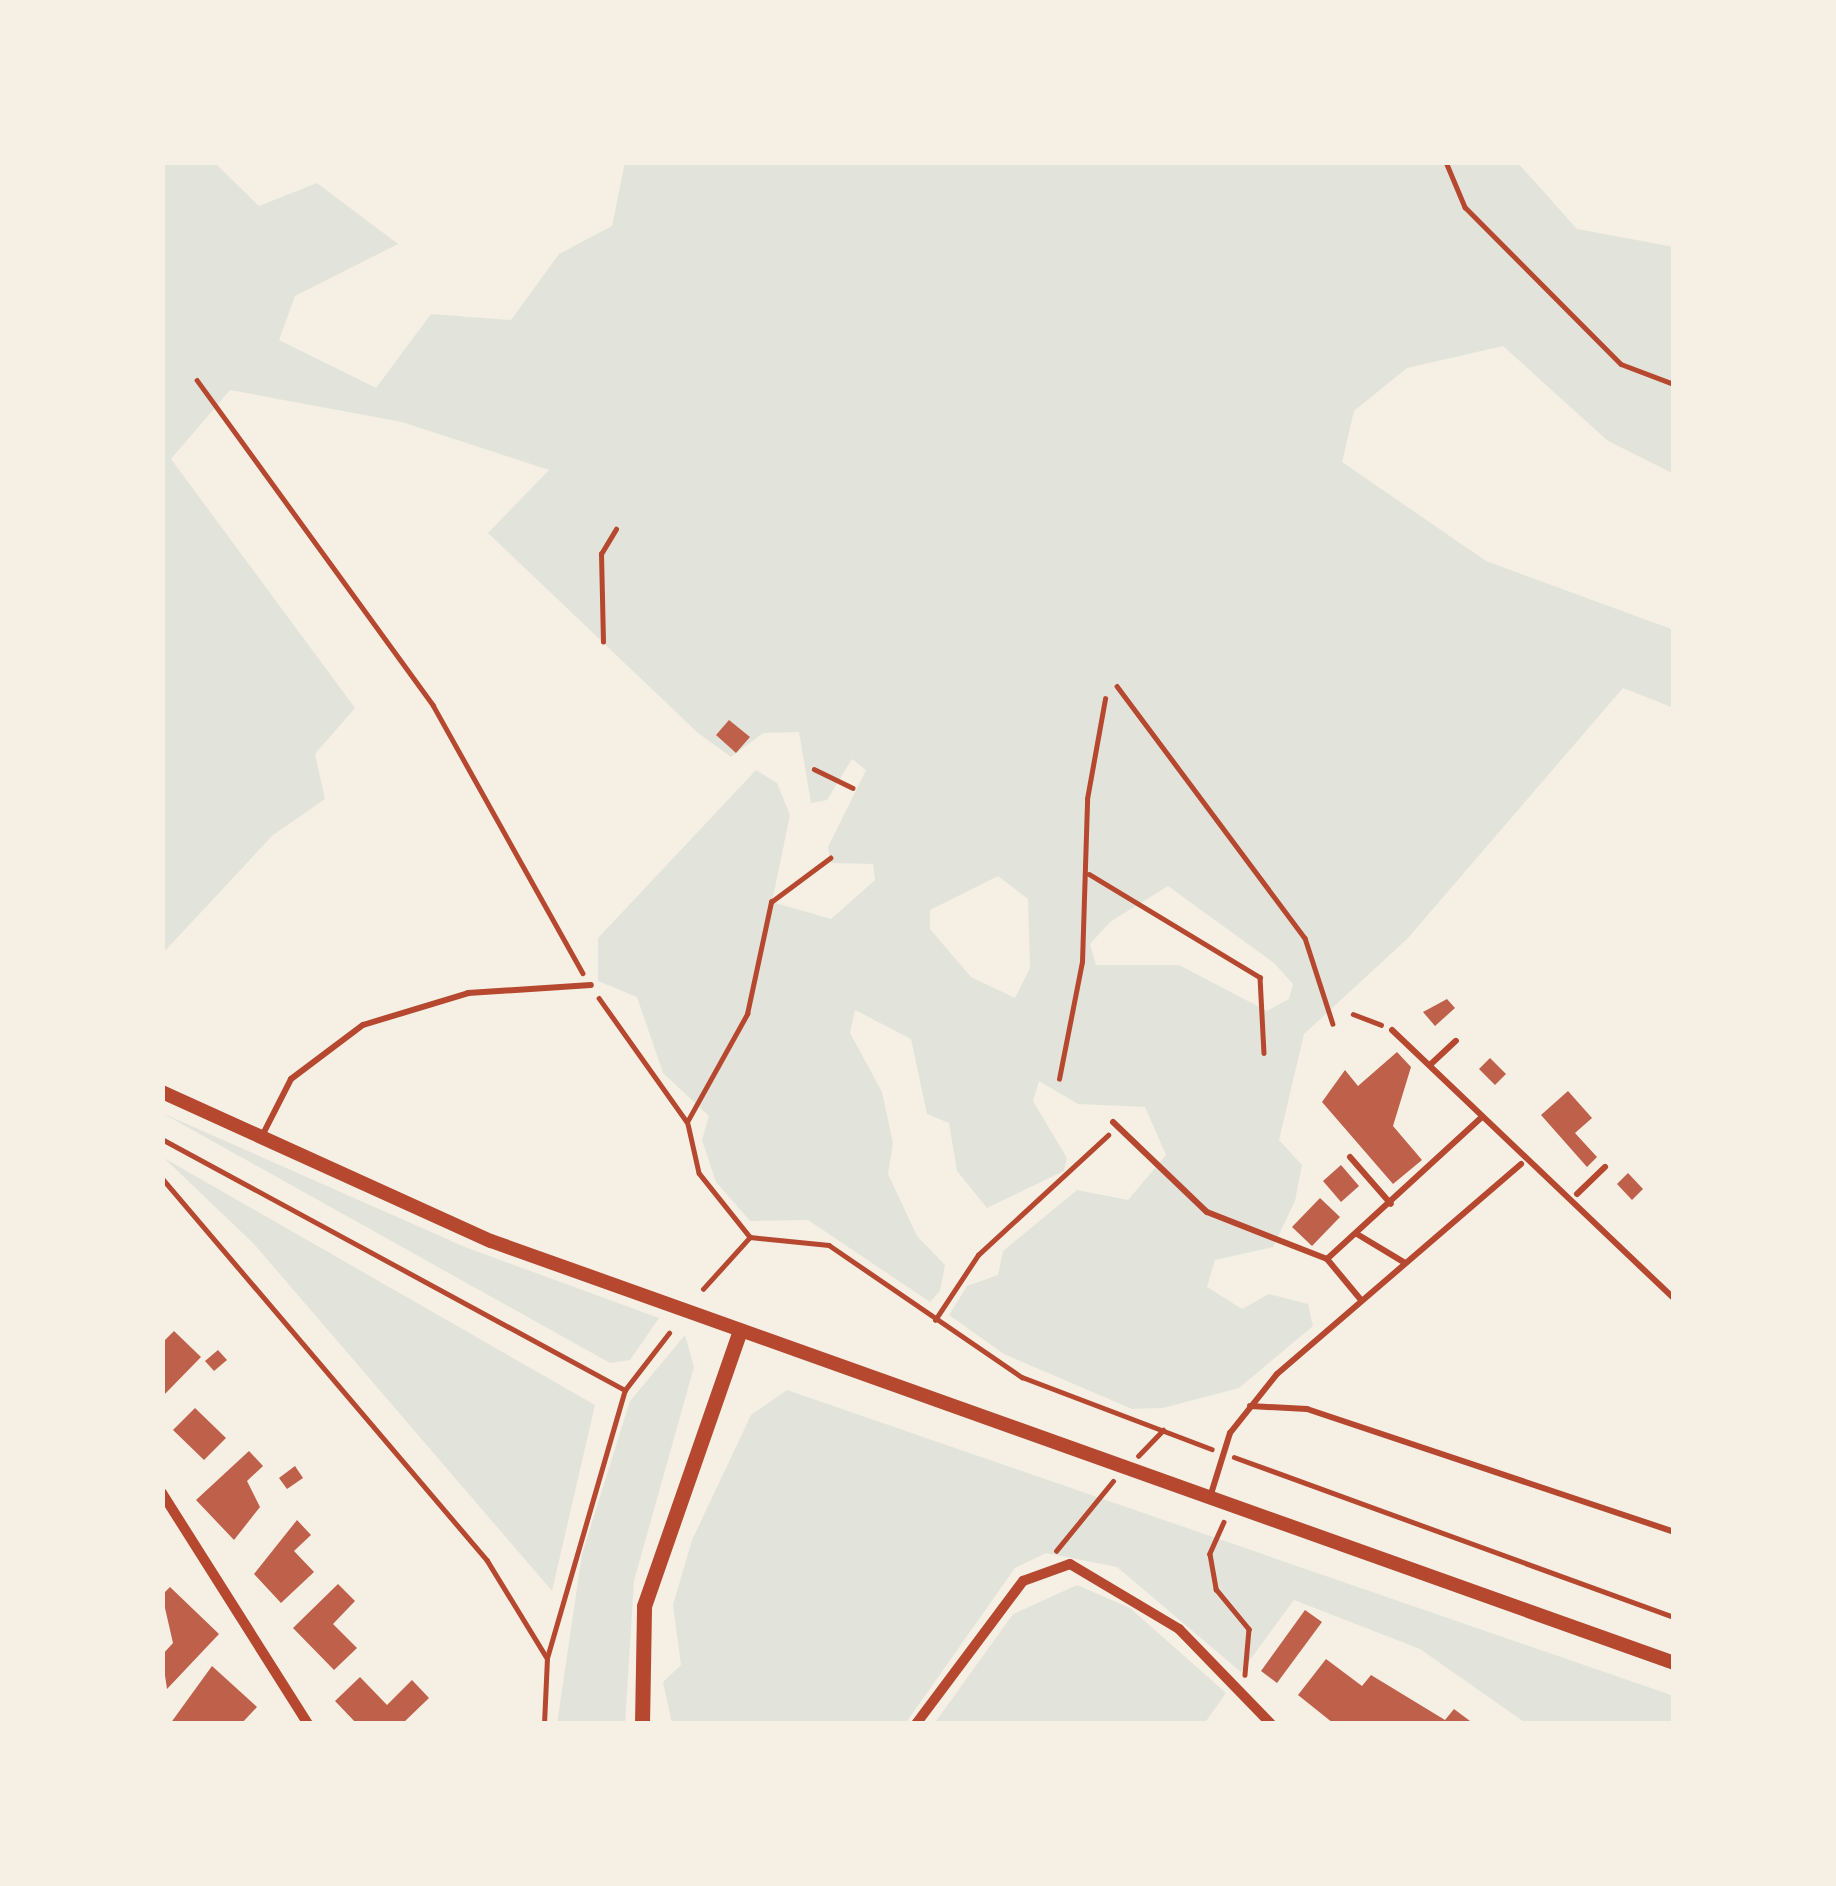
<!DOCTYPE html>
<html>
<head>
<meta charset="utf-8">
<style>
  body { margin:0 }
  #map { position:relative; width:1836px; height:1886px; overflow:hidden; background:#f6efe4; font-family:Manrope,sans-serif }
  div>[style] { position:absolute }
  .green>* { inset:0; background:#e2e4dc }
  .building>* { inset:0; background:#bf614a }
  .path>* { height:4.5px; margin:-2.25px; padding:0 2.25px; transform-origin:2.25px; border-radius:2.25px; background:#b5482f }
  .service>* { height:6px; margin:-3px; padding:0 3px; transform-origin:3px; border-radius:3px; background:#b5482f }
  .minor>* { height:10px; margin:-5px; padding:0 5px; transform-origin:5px; border-radius:5px; background:#b5482f }
  .tertiary>* { height:14px; margin:-7px; padding:0 7px; transform-origin:7px; border-radius:7px; background:#b5482f }
  .secondary>* { height:15px; margin:-7.5px; padding:0 7.5px; transform-origin:7.5px; border-radius:7.5px; background:#b5482f }
  span { translate:-50% -50%; white-space:nowrap; text-align:center; line-height:1.15; -webkit-text-stroke:12px #f6efe4; paint-order:stroke }
  .frame { position:absolute; inset:0; border:165px solid #f6efe4; pointer-events:none }
</style>
</head>
<body>
<div id="map">
  <div class="green">
    <div style="clip-path:polygon(evenodd,162px 162px,214px 162px,259px 206px,317px 183px,398px 244px,295px 296px,279px 340px,376px 388px,431px 314px,511px 320px,559px 254px,612px 226px,625px 162px,1517px 162px,1577px 229px,1674px 247px,1674px 474px,1608px 441px,1503px 346px,1407px 368px,1354px 411px,1342px 462px,1486px 561px,1674px 630px,1674px 708px,1623px 688px,1408px 938px,1304px 1034px,1279px 1140px,1302px 1165px,1295px 1201px,1273px 1247px,1215px 1260px,1207px 1287px,1242px 1309px,1269px 1294px,1308px 1304px,1313px 1326px,1239px 1388px,1163px 1408px,1132px 1409px,1004px 1354px,949px 1315px,967px 1286px,998px 1275px,1003px 1251px,1077px 1190px,1128px 1200px,1166px 1155px,1145px 1107px,1078px 1104px,1039px 1081px,1033px 1101px,1067px 1158px,1064px 1171px,987px 1208px,957px 1171px,949px 1123px,927px 1114px,911px 1039px,855px 1010px,850px 1033px,882px 1092px,893px 1143px,888px 1174px,917px 1236px,945px 1265px,940px 1291px,930px 1302px,808px 1220px,750px 1221px,716px 1182px,702px 1140px,709px 1116px,663px 1073px,637px 997px,598px 981px,598px 938px,756px 770px,777px 783px,790px 815px,772px 902px,831px 919px,875px 880px,873px 864px,831px 863px,828px 847px,866px 770px,852px 759px,827px 800px,811px 803px,799px 732px,763px 733px,731px 757px,698px 733px,488px 533px,549px 470px,402px 422px,230px 390px,171px 459px,355px 708px,315px 754px,325px 799px,273px 835px,162px 954px,162px 162px,998px 876px,1028px 899px,1030px 968px,1015px 998px,971px 977px,930px 929px,930px 910px,998px 876px,162px 162px,1168px 886px,1274px 963px,1293px 984px,1289px 999px,1267px 1011px,1179px 965px,1096px 965px,1090px 944px,1110px 922px,1168px 886px)"></div>
    <div style="clip-path:polygon(162px 1113px,465px 1247px,659px 1318px,630px 1360px,610px 1363px)"></div>
    <div style="clip-path:polygon(164px 1158px,595px 1405px,552px 1591px,254px 1244px)"></div>
    <div style="clip-path:polygon(685px 1335px,694px 1367px,634px 1581px,625px 1724px,557px 1724px,582px 1554px,630px 1401px)"></div>
    <div style="clip-path:polygon(787px 1390px,1674px 1696px,1674px 1724px,1527px 1724px,1420px 1649px,1294px 1600px,1241px 1672px,1117px 1567px,1046px 1553px,1015px 1568px,905px 1724px,672px 1724px,663px 1682px,681px 1665px,673px 1605px,692px 1540px,751px 1415px)"></div>
    <div style="clip-path:polygon(1077px 1585px,1130px 1608px,1226px 1693px,1204px 1724px,934px 1724px,1013px 1614px)"></div>
  </div>
  <div class="building">
    <div style="clip-path:polygon(729px 720px,750px 737px,736px 753px,716px 735px)"></div>
    <div style="clip-path:polygon(1447px 999px,1455px 1008px,1435px 1026px,1423px 1012px)"></div>
    <div style="clip-path:polygon(1397px 1052px,1411px 1067px,1393px 1126px,1422px 1160px,1393px 1184px,1322px 1102px,1345px 1070px,1358px 1086px)"></div>
    <div style="clip-path:polygon(1490px 1058px,1506px 1074px,1495px 1085px,1479px 1069px)"></div>
    <div style="clip-path:polygon(1568px 1091px,1592px 1118px,1575px 1133px,1597px 1157px,1587px 1167px,1541px 1115px)"></div>
    <div style="clip-path:polygon(1341px 1165px,1359px 1186px,1341px 1202px,1323px 1181px)"></div>
    <div style="clip-path:polygon(1628px 1173px,1643px 1189px,1632px 1200px,1617px 1184px)"></div>
    <div style="clip-path:polygon(1320px 1198px,1340px 1217px,1312px 1246px,1292px 1227px)"></div>
    <div style="clip-path:polygon(174px 1331px,201px 1357px,162px 1397px,162px 1343px)"></div>
    <div style="clip-path:polygon(218px 1350px,227px 1360px,214px 1371px,205px 1361px)"></div>
    <div style="clip-path:polygon(195px 1408px,226px 1438px,204px 1460px,173px 1430px)"></div>
    <div style="clip-path:polygon(249px 1451px,263px 1466px,247px 1481px,260px 1507px,234px 1540px,196px 1500px)"></div>
    <div style="clip-path:polygon(295px 1466px,303px 1478px,287px 1489px,279px 1478px)"></div>
    <div style="clip-path:polygon(297px 1520px,311px 1535px,294px 1551px,314px 1572px,281px 1603px,254px 1574px)"></div>
    <div style="clip-path:polygon(338px 1584px,355px 1601px,333px 1624px,357px 1648px,334px 1670px,293px 1628px)"></div>
    <div style="clip-path:polygon(170px 1587px,219px 1634px,167px 1689px,162px 1655px,173px 1643px,162px 1595px)"></div>
    <div style="clip-path:polygon(1305px 1610px,1322px 1622px,1277px 1683px,1261px 1671px)"></div>
    <div style="clip-path:polygon(1326px 1659px,1362px 1686px,1371px 1675px,1445px 1720px,1454px 1709px,1474px 1724px,1333px 1723px,1298px 1695px)"></div>
    <div style="clip-path:polygon(212px 1666px,257px 1707px,241px 1724px,170px 1724px)"></div>
    <div style="clip-path:polygon(360px 1677px,387px 1705px,412px 1680px,429px 1698px,402px 1724px,357px 1724px,335px 1701px)"></div>
  </div>
  <div class="path">
    <div style="left:1446px;top:162px;width:49px;rotate:67.1deg"></div>
    <div style="left:1465px;top:207px;width:221px;rotate:45.2deg"></div>
    <div style="left:1621px;top:364px;width:57px;rotate:20.7deg"></div>
    <div style="left:197px;top:380px;width:402px;rotate:54deg"></div>
    <div style="left:433px;top:705px;width:307px;rotate:60.8deg"></div>
    <div style="left:603px;top:642px;width:88px;rotate:-91.3deg"></div>
    <div style="left:601px;top:554px;width:29px;rotate:-59deg"></div>
    <div style="left:1117px;top:686px;width:314px;rotate:53.3deg"></div>
    <div style="left:1305px;top:938px;width:90px;rotate:72deg"></div>
    <div style="left:814px;top:769px;width:43px;rotate:26deg"></div>
    <div style="left:1089px;top:874px;width:200px;rotate:31.1deg"></div>
    <div style="left:1260px;top:977px;width:76px;rotate:87deg"></div>
    <div style="left:599px;top:998px;width:152px;rotate:54.6deg"></div>
    <div style="left:687px;top:1122px;width:124px;rotate:-60.9deg"></div>
    <div style="left:747px;top:1014px;width:115px;rotate:-77.9deg"></div>
    <div style="left:771px;top:902px;width:74px;rotate:-36.7deg"></div>
    <div style="left:1353px;top:1014px;width:30px;rotate:21deg"></div>
    <div style="left:1059px;top:1079px;width:119px;rotate:-78.9deg"></div>
    <div style="left:1082px;top:962px;width:163px;rotate:-88.2deg"></div>
    <div style="left:1087px;top:799px;width:102px;rotate:-79.8deg"></div>
    <div style="left:688px;top:1124px;width:50px;rotate:77.3deg"></div>
    <div style="left:699px;top:1173px;width:82px;rotate:51.4deg"></div>
    <div style="left:162px;top:1139px;width:527px;rotate:28.46deg"></div>
    <div style="left:625px;top:1390px;width:72px;rotate:-52.3deg"></div>
    <div style="left:162px;top:1178px;width:502px;rotate:49.61deg"></div>
    <div style="left:487px;top:1560px;width:115px;rotate:58.5deg"></div>
    <div style="left:703px;top:1289px;width:70px;rotate:-47.9deg"></div>
    <div style="left:750px;top:1237px;width:79px;rotate:5.8deg"></div>
    <div style="left:829px;top:1245px;width:234px;rotate:34.4deg"></div>
    <div style="left:1022px;top:1377px;width:203px;rotate:20.8deg"></div>
    <div style="left:935px;top:1320px;width:78px;rotate:-56.5deg"></div>
    <div style="left:978px;top:1255px;width:177px;rotate:-42.7deg"></div>
    <div style="left:1138px;top:1456px;width:36px;rotate:-46deg"></div>
    <div style="left:1234px;top:1457px;width:468px;rotate:20deg"></div>
    <div style="left:1224px;top:1522px;width:35px;rotate:114deg"></div>
    <div style="left:1210px;top:1554px;width:36px;rotate:80deg"></div>
    <div style="left:1216px;top:1589px;width:52px;rotate:50.5deg"></div>
    <div style="left:1249px;top:1629px;width:46px;rotate:95deg"></div>
    <div style="left:1056px;top:1551px;width:90px;rotate:-50.8deg"></div>
    <div style="left:544px;top:1724px;width:66px;rotate:-87.4deg"></div>
    <div style="left:547px;top:1658px;width:276px;rotate:-73.8deg"></div>
  </div>
  <div class="service">
    <div style="left:1392px;top:1030px;width:390px;rotate:43.6deg"></div>
    <div style="left:1431px;top:1064px;width:34px;rotate:-43deg"></div>
    <div style="left:1113px;top:1122px;width:130px;rotate:43.8deg"></div>
    <div style="left:1207px;top:1212px;width:129px;rotate:21.4deg"></div>
    <div style="left:1327px;top:1259px;width:53px;rotate:50.3deg"></div>
    <div style="left:261px;top:1138px;width:66px;rotate:-63deg"></div>
    <div style="left:291px;top:1079px;width:90px;rotate:-36.9deg"></div>
    <div style="left:363px;top:1025px;width:110px;rotate:-16.9deg"></div>
    <div style="left:468px;top:993px;width:123px;rotate:-3.7deg"></div>
    <div style="left:1350px;top:1157px;width:62px;rotate:48.9deg"></div>
    <div style="left:1577px;top:1194px;width:39px;rotate:-44deg"></div>
    <div style="left:1357px;top:1234px;width:56px;rotate:31.1deg"></div>
    <div style="left:1327px;top:1259px;width:209px;rotate:-42.5deg"></div>
    <div style="left:1250px;top:1406px;width:57px;rotate:3deg"></div>
    <div style="left:1307px;top:1409px;width:387px;rotate:18.5deg"></div>
    <div style="left:1211px;top:1494px;width:64px;rotate:-72.7deg"></div>
    <div style="left:1230px;top:1433px;width:75px;rotate:-51.5deg"></div>
    <div style="left:1277px;top:1374px;width:322px;rotate:-40.7deg"></div>
  </div>
  <div class="minor">
    <div style="left:162px;top:1493px;width:273px;rotate:57.7deg"></div>
    <div style="left:916px;top:1724px;width:179px;rotate:-53.2deg"></div>
    <div style="left:1023px;top:1581px;width:50px;rotate:-19.9deg"></div>
    <div style="left:1070px;top:1564px;width:127px;rotate:30.8deg"></div>
    <div style="left:1179px;top:1629px;width:132px;rotate:45.9deg"></div>
  </div>
  <div class="tertiary">
    <div style="left:162px;top:1092px;width:361px;rotate:24.4deg"></div>
    <div style="left:491px;top:1241px;width:1256px;rotate:19.63deg"></div>
  </div>
  <div class="secondary">
    <div style="left:642px;top:1724px;width:118px;rotate:-89deg"></div>
    <div style="left:644px;top:1606px;width:292px;rotate:-70.8deg"></div>
  </div>
  <div class="frame"></div>
</div>
</body>
</html>
